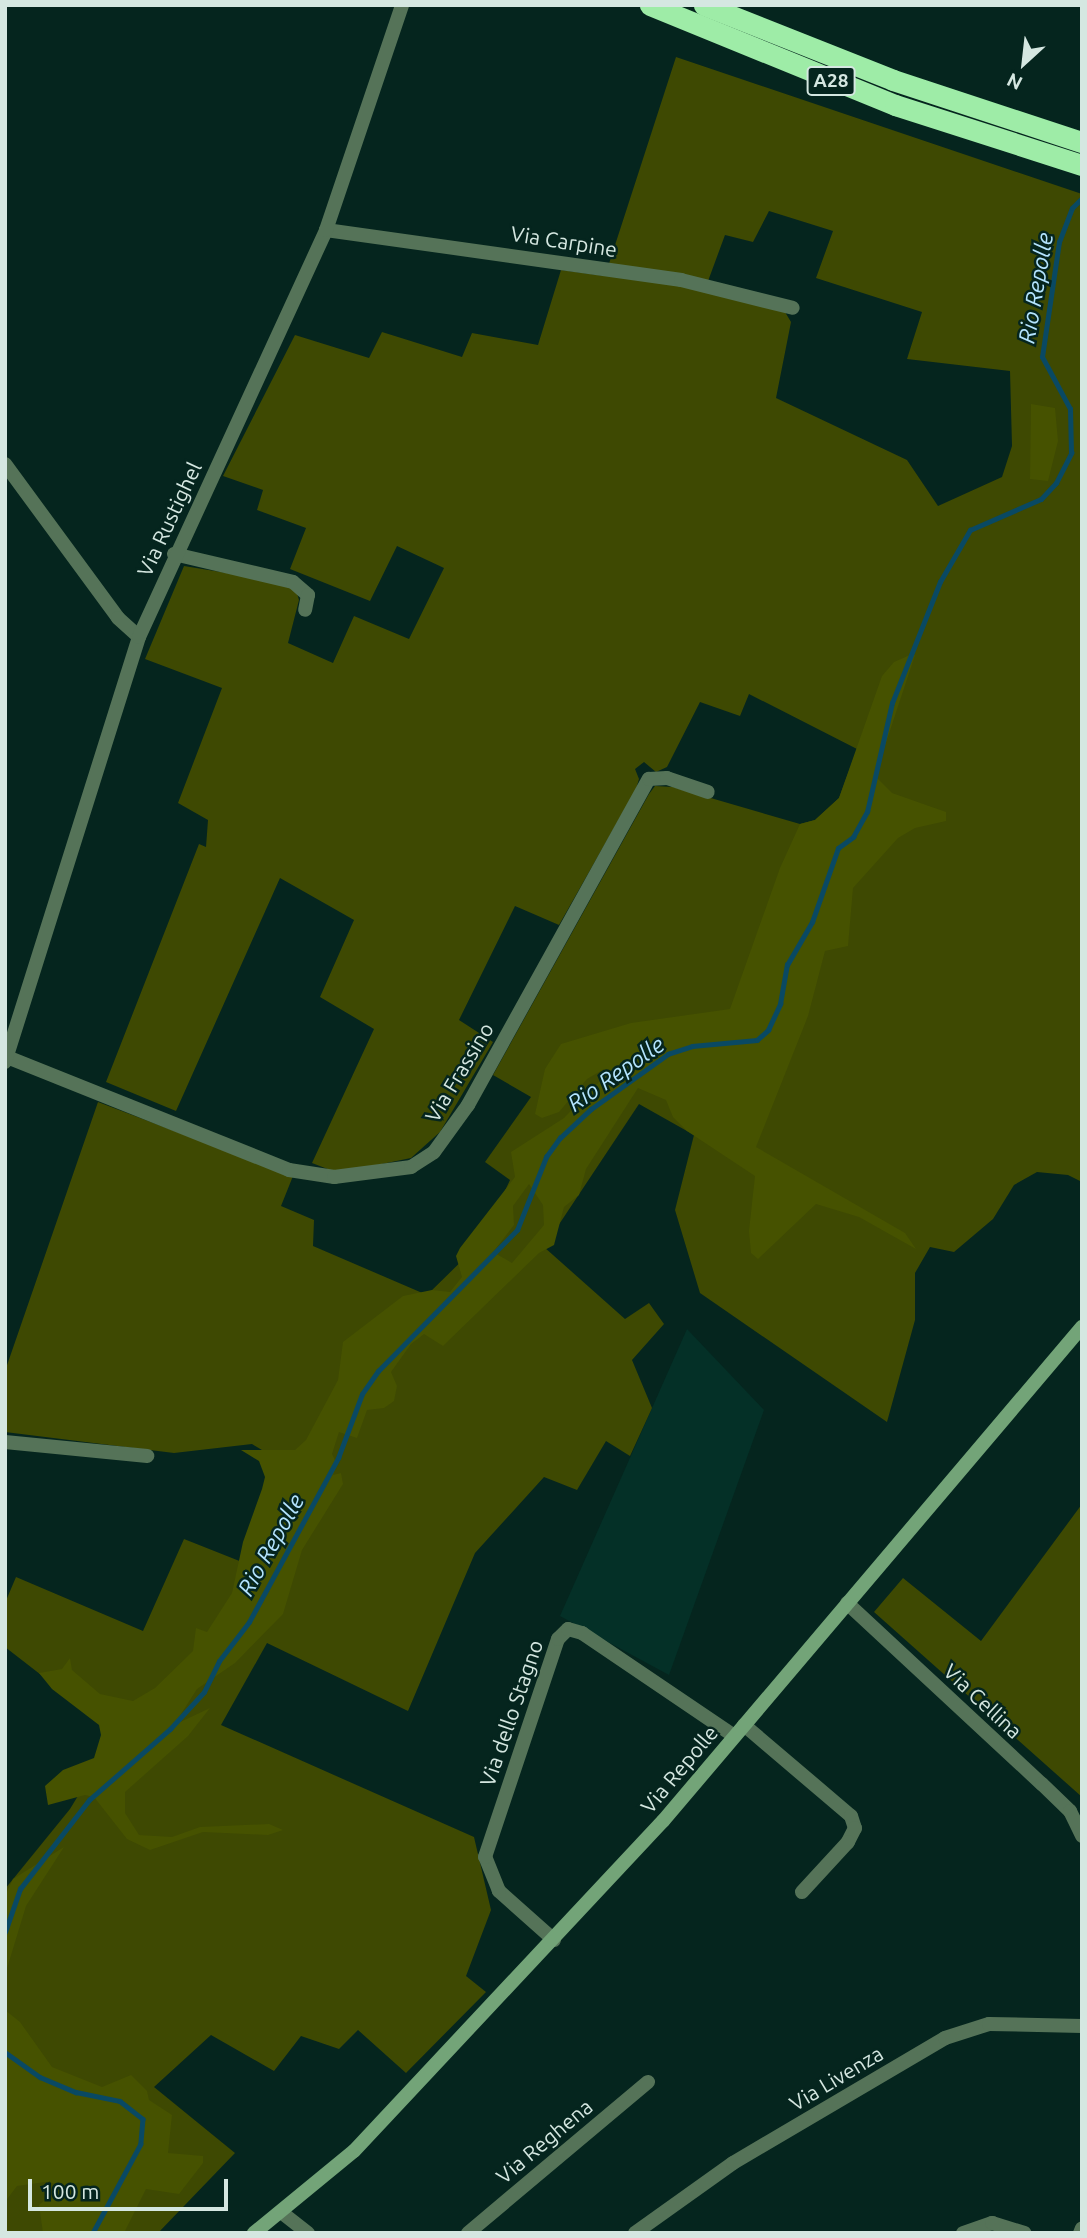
<!DOCTYPE html>
<html>
<head>
<meta charset="utf-8">
<style>
  body { margin:0 }
  #map { position:relative; width:1087px; height:2238px; overflow:hidden; background:#05251e; font-family:Ubuntu,sans-serif }
  div>[style] { position:absolute }
  .built>* { inset:0; background:#043027 }
  .green>* { inset:0; background:#3e4902 }
  .forest>* { inset:0; background:#465200 }
  .stream>* { height:4.5px; margin:-2.25px; padding:0 2.25px; transform-origin:2.25px; border-radius:2.25px; background:#094963 }
  .street>* { height:14px; margin:-7px; padding:0 7px; transform-origin:7px; border-radius:7px; background:#557358 }
  .secondary>* { height:14px; margin:-7px; padding:0 7px; transform-origin:7px; border-radius:7px; background:#73a478 }
  .highway>* { height:21px; margin:-10.5px; padding:0 10.5px; transform-origin:10.5px; border-radius:10.5px; background:#9eeca7 }
  span { translate:-50% -50%; white-space:nowrap; text-align:center; line-height:1.15; -webkit-text-stroke:5px #05251e; paint-order:stroke }
  .shield-label span { padding:2px 5px; background:#05251e; border:2px solid; border-radius:5px; -webkit-text-stroke-width:0 }
  .shield-label { font-size:19px; color:#d5e7e1; font-weight:700 }
  .street-label { font-size:21px; color:#d5e7e1 }
  .water-label { font-size:23px; color:#b4e4fe; font-style:italic }
  .frame { position:absolute; inset:0; border:7px solid #d5e7e1; pointer-events:none }
  .north { position:absolute; left:989px; top:28px; width:70px; height:70px; -webkit-text-stroke:5px #05251e; paint-order:stroke; rotate:207deg; font-size:19px; font-weight:700; line-height:28px; text-align:center; color:#d5e7e1 }
  .north::after { content:''; display:block; margin:auto; width:24px; height:32px; background:#d5e7e1; clip-path:polygon(50% 0,100% 100%,50% 72%,0 100%) }
  .scale { position:absolute; left:28px; top:2179px; width:200px; height:32px; box-sizing:border-box; border:4px solid #d5e7e1; border-top:0; padding-left:9px; font-size:21px; line-height:24px; white-space:nowrap; color:#d5e7e1; -webkit-text-stroke:5px #05251e; paint-order:stroke }
</style>
</head>
<body>
<div id="map">
  <div class="built">
    <div style="clip-path:polygon(687px 1329px,764px 1410px,669px 1675px,560px 1616px)"></div>
  </div>
  <div class="green">
    <div style="clip-path:polygon(evenodd,676px 57px,1082px 194px,1082px 1182px,1068px 1175px,1037px 1172px,1014px 1185px,993px 1219px,954px 1252px,930px 1247px,915px 1273px,915px 1320px,887px 1422px,700px 1293px,675px 1210px,694px 1135px,639px 1104px,544px 1247px,625px 1319px,649px 1303px,664px 1324px,632px 1360px,652px 1408px,630px 1456px,606px 1441px,577px 1490px,544px 1477px,475px 1553px,408px 1711px,267px 1643px,221px 1725px,474px 1837px,491px 1910px,466px 1976px,486px 1992px,406px 2073px,358px 2030px,339px 2049px,301px 2036px,274px 2071px,211px 2035px,154px 2087px,235px 2153px,158px 2233px,5px 2233px,5px 1889px,70px 1809px,116px 1733px,5px 1647px,5px 1603px,16px 1577px,143px 1631px,184px 1539px,242px 1562px,292px 1468px,252px 1444px,174px 1453px,5px 1432px,5px 1371px,98px 1102px,293px 1176px,281px 1206px,314px 1220px,313px 1246px,427px 1295px,481px 1242px,510px 1180px,485px 1162px,531px 1097px,493px 1075px,649px 794px,655px 786px,673px 787px,800px 824px,815px 820px,839px 798px,857px 749px,749px 694px,740px 716px,700px 702px,667px 767px,656px 772px,644px 762px,635px 769px,639px 779px,636px 789px,559px 925px,515px 906px,459px 1020px,493px 1042px,440px 1132px,411px 1158px,338px 1173px,312px 1163px,374px 1029px,320px 997px,354px 920px,280px 878px,176px 1111px,106px 1082px,199px 844px,206px 847px,208px 820px,178px 803px,222px 688px,145px 659px,184px 566px,275px 581px,296px 590px,299px 600px,288px 643px,333px 663px,354px 616px,409px 639px,444px 568px,397px 546px,370px 601px,290px 569px,306px 528px,257px 510px,263px 490px,223px 476px,295px 335px,369px 358px,382px 332px,462px 357px,472px 333px,538px 345px,561px 270px,605px 276px,676px 57px,769px 211px,833px 231px,816px 278px,922px 312px,907px 359px,1010px 371px,1012px 446px,1002px 477px,938px 506px,907px 460px,776px 398px,791px 322px,785px 312px,704px 292px,725px 235px,753px 242px,769px 211px)"></div>
    <div style="clip-path:polygon(1082px 1504px,1082px 1797px,874px 1612px,903px 1578px,981px 1641px)"></div>
  </div>
  <div class="forest">
    <div style="clip-path:polygon(1031px 404px,1055px 408px,1058px 441px,1048px 481px,1030px 479px)"></div>
    <div style="clip-path:polygon(evenodd,910px 655px,915px 655px,875px 776px,892px 793px,946px 812px,946px 821px,915px 828px,898px 838px,853px 888px,848px 946px,825px 951px,808px 1016px,756px 1147px,905px 1233px,916px 1249px,859px 1217px,816px 1204px,758px 1259px,751px 1253px,749px 1231px,755px 1176px,687px 1131px,673px 1117px,666px 1100px,638px 1088px,586px 1169px,579px 1195px,564px 1207px,554px 1245px,539px 1253px,443px 1346px,424px 1334px,411px 1344px,391px 1372px,397px 1386px,394px 1401px,384px 1408px,367px 1410px,357px 1438px,339px 1432px,332px 1454px,337px 1464px,333px 1475px,341px 1473px,343px 1484px,302px 1550px,283px 1614px,235px 1663px,197px 1689px,174px 1725px,210px 1708px,188px 1736px,125px 1792px,125px 1813px,139px 1835px,172px 1837px,200px 1827px,269px 1824px,283px 1830px,268px 1835px,203px 1832px,150px 1850px,127px 1839px,94px 1797px,85px 1795px,48px 1805px,45px 1786px,63px 1770px,94px 1758px,101px 1735px,99px 1725px,52px 1689px,39px 1673px,62px 1669px,70px 1658px,72px 1670px,100px 1694px,133px 1701px,155px 1688px,193px 1651px,196px 1628px,207px 1632px,232px 1593px,243px 1542px,262px 1489px,265px 1477px,259px 1461px,241px 1450px,295px 1450px,306px 1440px,338px 1380px,343px 1342px,403px 1296px,432px 1290px,450px 1292px,462px 1277px,456px 1256px,460px 1248px,515px 1177px,511px 1152px,564px 1118px,600px 1081px,604px 1069px,587px 1079px,559px 1112px,542px 1118px,535px 1114px,545px 1069px,561px 1044px,631px 1023px,730px 1009px,780px 868px,800px 824px,815px 820px,839px 798px,882px 676px,894px 662px,910px 655px,529px 1184px,543px 1205px,544px 1225px,512px 1263px,493px 1252px,514px 1225px,513px 1206px,529px 1184px)"></div>
    <div style="clip-path:polygon(64px 1847px,26px 1906px,5px 1975px,5px 1896px,13px 1879px)"></div>
    <div style="clip-path:polygon(5px 2010px,20px 2022px,52px 2067px,102px 2087px,131px 2075px,147px 2091px,149px 2100px,172px 2115px,168px 2153px,203px 2156px,203px 2163px,179px 2194px,146px 2189px,124px 2233px,43px 2233px,39px 2205px,45px 2200px,65px 2196px,71px 2186px,45px 2182px,17px 2186px,5px 2202px)"></div>
  </div>
  <div class="stream">
    <div style="left:5px;top:1932px;width:46px;rotate:-70.8deg"></div>
    <div style="left:20px;top:1889px;width:113px;rotate:-52.2deg"></div>
    <div style="left:89px;top:1800px;width:108px;rotate:-41.2deg"></div>
    <div style="left:170px;top:1729px;width:50px;rotate:-47.4deg"></div>
    <div style="left:204px;top:1692px;width:34px;rotate:-64deg"></div>
    <div style="left:219px;top:1661px;width:49px;rotate:-52.4deg"></div>
    <div style="left:249px;top:1622px;width:187px;rotate:-61.5deg"></div>
    <div style="left:338px;top:1458px;width:68px;rotate:-69.4deg"></div>
    <div style="left:362px;top:1394px;width:28px;rotate:-55deg"></div>
    <div style="left:378px;top:1371px;width:198px;rotate:-45.4deg"></div>
    <div style="left:517px;top:1230px;width:79px;rotate:-68.3deg"></div>
    <div style="left:546px;top:1157px;width:24px;rotate:-54deg"></div>
    <div style="left:560px;top:1138px;width:42px;rotate:-43.1deg"></div>
    <div style="left:591px;top:1109px;width:95px;rotate:-35.5deg"></div>
    <div style="left:668px;top:1054px;width:25px;rotate:-18deg"></div>
    <div style="left:692px;top:1046px;width:65px;rotate:-5.3deg"></div>
    <div style="left:757px;top:1040px;width:15px;rotate:-42deg"></div>
    <div style="left:768px;top:1030px;width:29px;rotate:-65deg"></div>
    <div style="left:780px;top:1004px;width:40px;rotate:-80deg"></div>
    <div style="left:787px;top:965px;width:50px;rotate:-59.8deg"></div>
    <div style="left:812px;top:922px;width:78px;rotate:-70.6deg"></div>
    <div style="left:838px;top:848px;width:19px;rotate:-36deg"></div>
    <div style="left:853px;top:837px;width:29px;rotate:-61deg"></div>
    <div style="left:867px;top:812px;width:112px;rotate:-77.1deg"></div>
    <div style="left:892px;top:703px;width:130px;rotate:-68.4deg"></div>
    <div style="left:940px;top:582px;width:60px;rotate:-60deg"></div>
    <div style="left:970px;top:530px;width:77px;rotate:-23.6deg"></div>
    <div style="left:1041px;top:499px;width:22px;rotate:-47deg"></div>
    <div style="left:1056px;top:483px;width:34px;rotate:-63deg"></div>
    <div style="left:1071px;top:453px;width:44px;rotate:-91.3deg"></div>
    <div style="left:1070px;top:409px;width:59px;rotate:-118.3deg"></div>
    <div style="left:1042px;top:357px;width:116px;rotate:-81.6deg"></div>
    <div style="left:1059px;top:242px;width:36px;rotate:-69deg"></div>
    <div style="left:1072px;top:208px;width:14px;rotate:-45deg"></div>
    <div style="left:5px;top:2052px;width:43px;rotate:35.5deg"></div>
    <div style="left:40px;top:2077px;width:39px;rotate:23deg"></div>
    <div style="left:76px;top:2092px;width:45px;rotate:11.6deg"></div>
    <div style="left:120px;top:2101px;width:29px;rotate:38deg"></div>
    <div style="left:143px;top:2119px;width:25px;rotate:95deg"></div>
    <div style="left:141px;top:2144px;width:101px;rotate:118.3deg"></div>
  </div>
  <div class="street">
    <div style="left:326px;top:230px;width:359px;rotate:8deg"></div>
    <div style="left:681px;top:280px;width:115px;rotate:14deg"></div>
    <div style="left:5px;top:464px;width:191px;rotate:53.7deg"></div>
    <div style="left:118px;top:618px;width:28px;rotate:42deg"></div>
    <div style="left:174px;top:554px;width:122px;rotate:13.2deg"></div>
    <div style="left:293px;top:582px;width:20px;rotate:41deg"></div>
    <div style="left:308px;top:595px;width:15px;rotate:101deg"></div>
    <div style="left:7px;top:1057px;width:304px;rotate:21.8deg"></div>
    <div style="left:289px;top:1170px;width:46px;rotate:8.8deg"></div>
    <div style="left:334px;top:1177px;width:78px;rotate:-7.4deg"></div>
    <div style="left:411px;top:1167px;width:27px;rotate:-33deg"></div>
    <div style="left:434px;top:1152px;width:58px;rotate:-54.1deg"></div>
    <div style="left:468px;top:1105px;width:373px;rotate:-61deg"></div>
    <div style="left:649px;top:779px;width:18px;rotate:-3deg"></div>
    <div style="left:667px;top:778px;width:43px;rotate:18.9deg"></div>
    <div style="left:5px;top:1062px;width:446px;rotate:-72.5deg"></div>
    <div style="left:139px;top:637px;width:448px;rotate:-65.3deg"></div>
    <div style="left:326px;top:230px;width:237px;rotate:-71.3deg"></div>
    <div style="left:5px;top:1442px;width:143px;rotate:5.6deg"></div>
    <div style="left:847px;top:1603px;width:266px;rotate:42.9deg"></div>
    <div style="left:1042px;top:1784px;width:39px;rotate:44deg"></div>
    <div style="left:1070px;top:1811px;width:28px;rotate:64deg"></div>
    <div style="left:744px;top:1725px;width:140px;rotate:40.4deg"></div>
    <div style="left:851px;top:1816px;width:13px;rotate:72deg"></div>
    <div style="left:855px;top:1828px;width:16px;rotate:117deg"></div>
    <div style="left:848px;top:1842px;width:68px;rotate:132.6deg"></div>
    <div style="left:554px;top:1940px;width:74px;rotate:-138.3deg"></div>
    <div style="left:499px;top:1891px;width:37px;rotate:-112deg"></div>
    <div style="left:485px;top:1857px;width:230px;rotate:-71.5deg"></div>
    <div style="left:558px;top:1639px;width:14px;rotate:-45deg"></div>
    <div style="left:568px;top:1629px;width:15px;rotate:16deg"></div>
    <div style="left:582px;top:1633px;width:184px;rotate:34.1deg"></div>
    <div style="left:281px;top:2212px;width:34px;rotate:38deg"></div>
    <div style="left:468px;top:2233px;width:235px;rotate:-40deg"></div>
    <div style="left:635px;top:2233px;width:120px;rotate:-35.5deg"></div>
    <div style="left:733px;top:2163px;width:246px;rotate:-30.5deg"></div>
    <div style="left:945px;top:2038px;width:46px;rotate:-17.7deg"></div>
    <div style="left:989px;top:2024px;width:93px;rotate:1.2deg"></div>
    <div style="left:963px;top:2233px;width:31px;rotate:-19deg"></div>
    <div style="left:992px;top:2223px;width:34px;rotate:17deg"></div>
    <div style="left:1080px;top:2233px;width:5px;rotate:-68deg"></div>
  </div>
  <div class="secondary">
    <div style="left:254px;top:2233px;width:129px;rotate:-39.4deg"></div>
    <div style="left:354px;top:2151px;width:452px;rotate:-46.9deg"></div>
    <div style="left:663px;top:1821px;width:648px;rotate:-49.7deg"></div>
  </div>
  <div class="highway">
    <div style="left:650px;top:5px;width:265px;rotate:22.2deg"></div>
    <div style="left:895px;top:105px;width:196px;rotate:17.8deg"></div>
    <div style="left:704px;top:5px;width:203px;rotate:21.6deg"></div>
    <div style="left:893px;top:80px;width:199px;rotate:18.2deg"></div>
  </div>
  <div class="shield-label">
    <span style="left:831px;top:81px">A28</span>
  </div>
  <div class="street-label">
    <span style="left:564px;top:241px;rotate:9deg">Via Carpine</span>
    <span style="left:169px;top:519px;rotate:-65deg">Via Rustighel</span>
    <span style="left:459px;top:1072px;rotate:-59deg">Via Frassino</span>
    <span style="left:983px;top:1701px;rotate:43deg">Via Cellina</span>
    <span style="left:511px;top:1713px;rotate:-71deg">Via dello Stagno</span>
    <span style="left:679px;top:1769px;rotate:-50deg">Via Repolle</span>
    <span style="left:836px;top:2078px;rotate:-31deg">Via Livenza</span>
    <span style="left:544px;top:2141px;rotate:-40deg">Via Reghena</span>
  </div>
  <div class="water-label">
    <span style="left:1036px;top:288px;rotate:-80deg">Rio Repolle</span>
    <span style="left:616px;top:1074px;rotate:-35deg">Rio Repolle</span>
    <span style="left:271px;top:1545px;rotate:-61deg">Rio Repolle</span>
  </div>
  <div class="frame"></div>
  <div class="north">N</div>
  <div class="scale">100 m</div>
</div>
</body>
</html>
